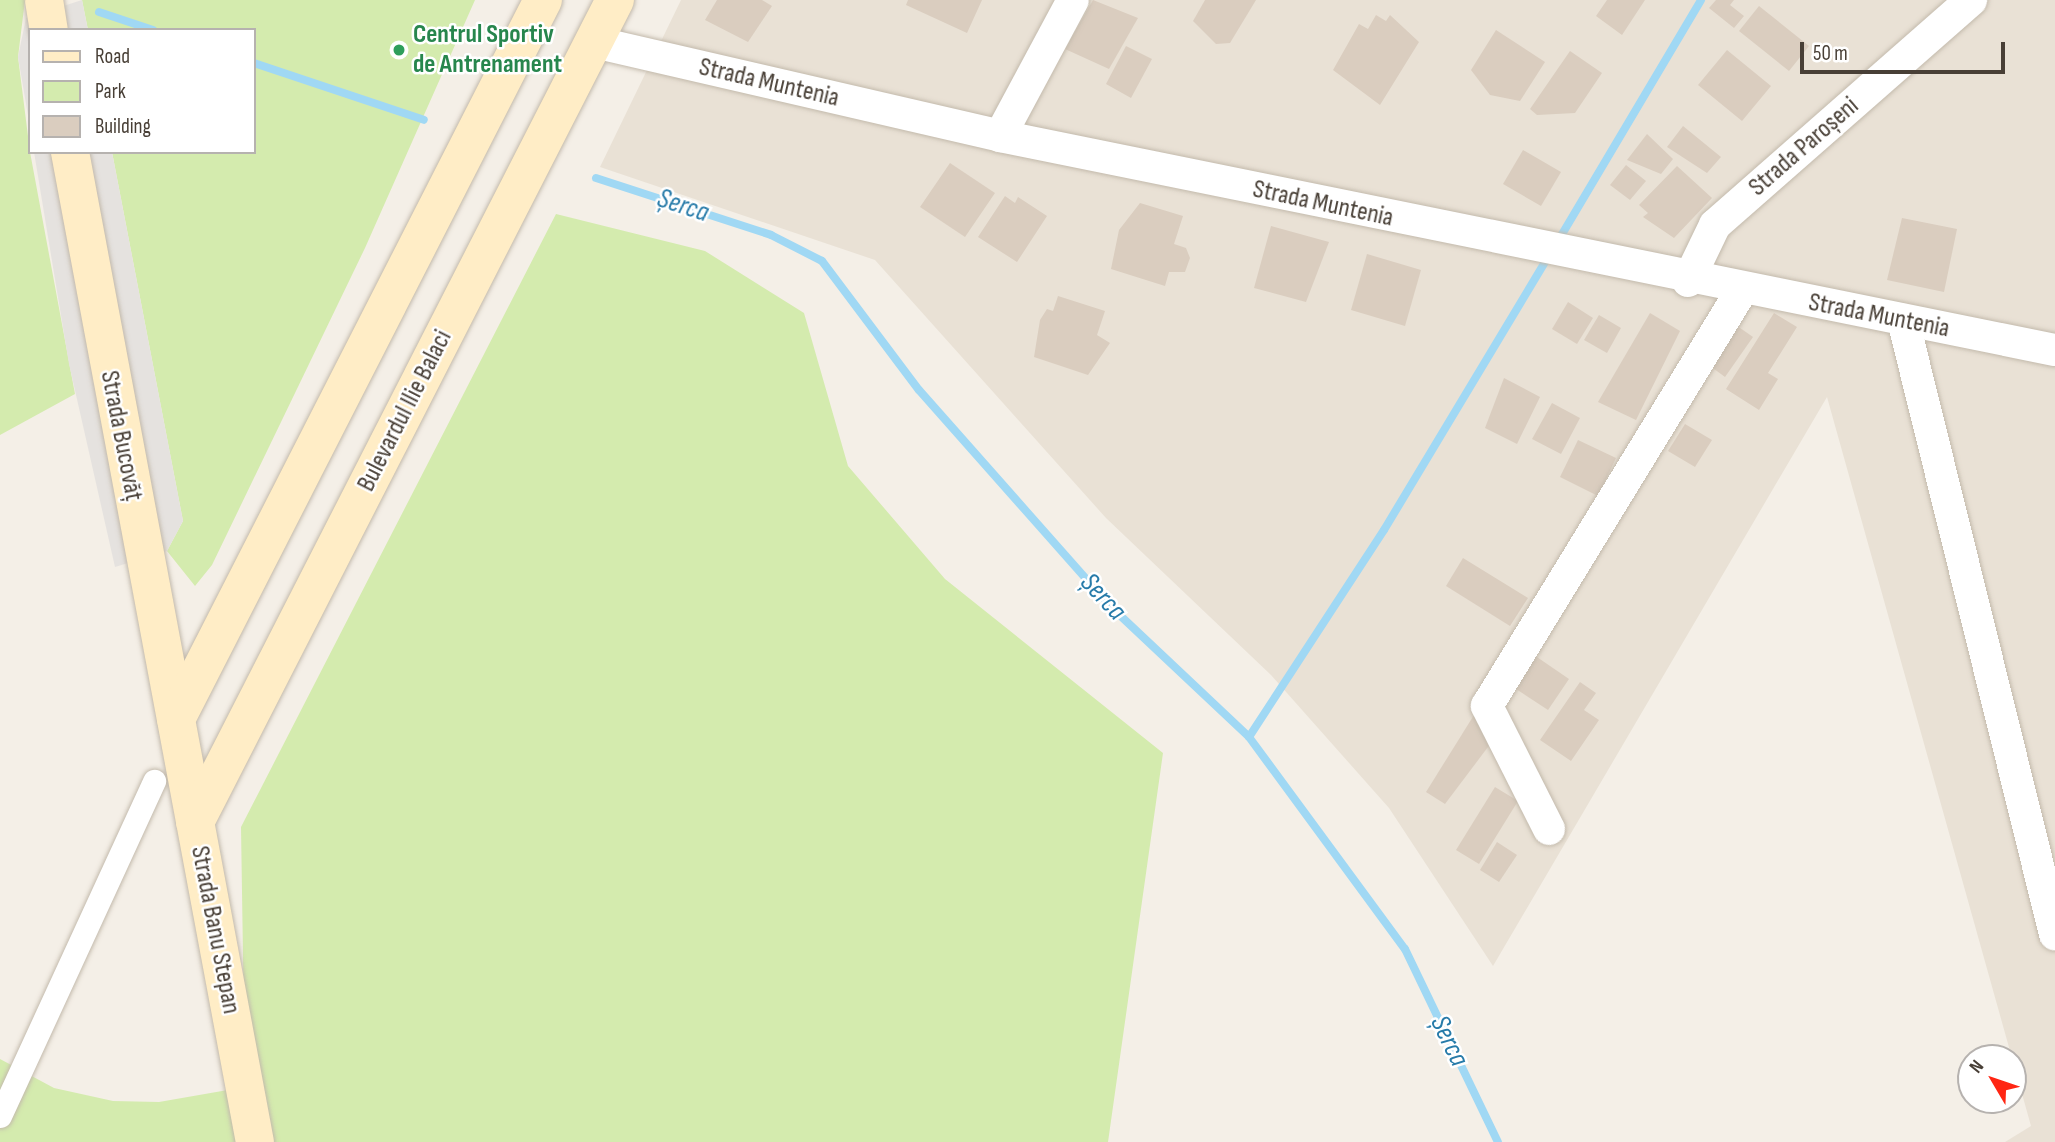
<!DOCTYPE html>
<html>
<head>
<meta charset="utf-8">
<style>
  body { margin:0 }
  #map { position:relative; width:2055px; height:1142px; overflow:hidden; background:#f4efe7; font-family:"Sofia Sans Condensed",sans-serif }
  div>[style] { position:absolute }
  .residential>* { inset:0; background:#e9e1d5 }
  .green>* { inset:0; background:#d4ebae }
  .parking>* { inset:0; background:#e5e2df }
  .stream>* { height:8px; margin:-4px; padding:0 4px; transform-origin:4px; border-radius:4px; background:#a0d8f4 }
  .building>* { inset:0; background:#dacdbf }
  .roads { filter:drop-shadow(0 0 2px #c3baac) drop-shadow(0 0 2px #c3baac) }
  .pedestrian>* { height:23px; margin:-11.5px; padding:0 11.5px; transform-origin:11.5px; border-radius:11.5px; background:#fff }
  .minor>* { height:32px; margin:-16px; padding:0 16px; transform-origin:16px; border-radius:16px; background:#fff }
  .secondary>* { height:38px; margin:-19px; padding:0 19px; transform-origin:19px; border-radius:19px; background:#ffedc6 }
  .dots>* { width:19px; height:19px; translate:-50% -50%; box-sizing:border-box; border:4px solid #fff; border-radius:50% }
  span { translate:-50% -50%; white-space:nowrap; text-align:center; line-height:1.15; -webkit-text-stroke:5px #fff; paint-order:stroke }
  .leisure-label { font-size:26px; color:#27864d; font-weight:700 }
  .left { translate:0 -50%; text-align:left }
  .street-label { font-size:26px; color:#483f36 }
  .water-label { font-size:28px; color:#277ba9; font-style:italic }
  .legend { position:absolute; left:28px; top:28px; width:228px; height:126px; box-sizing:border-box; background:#fff; border:2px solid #b6b2af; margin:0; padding:9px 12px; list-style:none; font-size:21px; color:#483f36 }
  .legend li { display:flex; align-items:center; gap:14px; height:35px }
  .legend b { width:35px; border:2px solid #b6b2af }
  .north { position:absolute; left:1957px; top:1044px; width:70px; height:70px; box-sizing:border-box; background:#fff; border:2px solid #b6b2af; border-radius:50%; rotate:309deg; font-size:19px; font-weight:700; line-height:28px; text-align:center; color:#483f36 }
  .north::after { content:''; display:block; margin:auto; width:24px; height:32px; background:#ff2613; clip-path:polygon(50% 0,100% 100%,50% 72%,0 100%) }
  .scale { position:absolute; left:1800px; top:42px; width:205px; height:32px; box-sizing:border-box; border:4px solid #483f36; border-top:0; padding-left:9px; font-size:21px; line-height:24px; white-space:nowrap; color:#483f36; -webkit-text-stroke:5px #fff; paint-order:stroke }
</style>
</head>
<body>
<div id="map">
  <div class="residential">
    <div style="clip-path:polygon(681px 0,2055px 0,2055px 1142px,2005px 1142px,2031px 1126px,1827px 397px,1493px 966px,1389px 808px,1271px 675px,1106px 518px,875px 260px,600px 167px)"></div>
  </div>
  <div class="green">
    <div style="clip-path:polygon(0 0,25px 0,18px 57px,30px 152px,75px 394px,0 435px)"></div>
    <div style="clip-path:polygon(82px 0,475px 0,365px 248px,212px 565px,195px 586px,167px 551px,183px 521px,112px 152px,254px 152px,254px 30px,88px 30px)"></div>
    <div style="clip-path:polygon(556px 214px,705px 251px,804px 313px,848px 466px,945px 579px,1163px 753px,1108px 1142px,0 1142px,0 1059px,54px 1088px,113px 1101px,159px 1102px,245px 1087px,241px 827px)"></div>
  </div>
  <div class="parking">
    <div style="clip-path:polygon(82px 0,88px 30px,30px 30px,30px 127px,18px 57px,26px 18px)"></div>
    <div style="clip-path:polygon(34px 152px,112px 152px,183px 521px,167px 551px,115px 567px,69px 364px)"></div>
  </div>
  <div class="stream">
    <div style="left:99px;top:12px;width:57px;rotate:18.4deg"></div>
    <div style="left:254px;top:63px;width:179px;rotate:18.5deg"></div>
    <div style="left:596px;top:178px;width:184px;rotate:18deg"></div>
    <div style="left:771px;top:235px;width:57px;rotate:27deg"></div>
    <div style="left:822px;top:261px;width:161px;rotate:53.1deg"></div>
    <div style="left:919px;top:390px;width:287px;rotate:48.5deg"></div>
    <div style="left:1109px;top:605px;width:192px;rotate:43.3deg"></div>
    <div style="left:1249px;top:737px;width:263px;rotate:53.7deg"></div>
    <div style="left:1405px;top:949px;width:214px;rotate:64.3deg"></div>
    <div style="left:1558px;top:241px;width:280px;rotate:-59.3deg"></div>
    <div style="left:1249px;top:737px;width:247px;rotate:-56.9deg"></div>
    <div style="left:1384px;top:530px;width:321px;rotate:-59deg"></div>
  </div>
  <div class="building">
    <div style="clip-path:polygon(717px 0,762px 0,772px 6px,748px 42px,705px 20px)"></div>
    <div style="clip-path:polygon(908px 0,982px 0,967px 33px,906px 5px)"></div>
    <div style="clip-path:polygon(1093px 0,1138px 18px,1109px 69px,1065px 49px)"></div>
    <div style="clip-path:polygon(1205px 0,1256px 0,1230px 43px,1216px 44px,1193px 21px)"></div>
    <div style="clip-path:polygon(1607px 0,1645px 0,1622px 35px,1596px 16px)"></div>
    <div style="clip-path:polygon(1716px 0,1734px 0,1730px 5px,1744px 16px,1734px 28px,1709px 8px)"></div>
    <div style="clip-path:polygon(1759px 6px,1809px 46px,1789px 71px,1739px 31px)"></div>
    <div style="clip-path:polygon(1376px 15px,1386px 21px,1390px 15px,1419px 42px,1380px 105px,1333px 70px,1359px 24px,1368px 29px)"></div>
    <div style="clip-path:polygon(1496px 30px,1545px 62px,1520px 101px,1490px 95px,1471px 70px)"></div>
    <div style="clip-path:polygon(1126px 46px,1152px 59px,1131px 98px,1106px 84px)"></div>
    <div style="clip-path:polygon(1727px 50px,1771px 86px,1742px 121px,1698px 85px)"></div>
    <div style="clip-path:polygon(1570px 51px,1602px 73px,1575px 113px,1537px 115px,1530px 109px)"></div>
    <div style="clip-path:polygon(1683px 126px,1721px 157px,1707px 173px,1667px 147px)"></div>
    <div style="clip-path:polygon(1647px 134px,1673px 159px,1661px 174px,1627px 160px)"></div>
    <div style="clip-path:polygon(1523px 150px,1561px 172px,1541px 206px,1503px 184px)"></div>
    <div style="clip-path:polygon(950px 163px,995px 193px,965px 237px,920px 207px)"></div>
    <div style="clip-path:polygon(1626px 165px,1646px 181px,1630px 200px,1610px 185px)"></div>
    <div style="clip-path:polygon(1677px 166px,1712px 198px,1674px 238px,1643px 217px,1648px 213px,1639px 205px)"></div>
    <div style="clip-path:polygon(1005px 196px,1015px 203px,1018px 197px,1047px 216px,1017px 262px,978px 237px)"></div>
    <div style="clip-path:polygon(1140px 203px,1183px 216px,1174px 244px,1186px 248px,1190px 258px,1185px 272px,1169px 272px,1165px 286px,1111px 269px,1119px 230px)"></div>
    <div style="clip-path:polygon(1902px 218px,1957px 229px,1944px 292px,1887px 280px)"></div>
    <div style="clip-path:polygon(1271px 226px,1329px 242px,1306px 302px,1254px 288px)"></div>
    <div style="clip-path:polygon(1367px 254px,1421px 270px,1405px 326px,1351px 310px)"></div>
    <div style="clip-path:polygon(1058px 296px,1105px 311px,1097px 335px,1110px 343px,1088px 375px,1034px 357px,1040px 320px,1047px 309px,1053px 311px)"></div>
    <div style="clip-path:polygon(1568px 302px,1593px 318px,1577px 344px,1552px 329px)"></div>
    <div style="clip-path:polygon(1650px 313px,1680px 331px,1636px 420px,1598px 402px)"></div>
    <div style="clip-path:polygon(1774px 313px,1797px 327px,1768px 373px,1778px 379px,1759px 410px,1726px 389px)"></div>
    <div style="clip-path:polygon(1599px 315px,1621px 328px,1607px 353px,1584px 340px)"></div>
    <div style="clip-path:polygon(1733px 323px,1753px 337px,1725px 377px,1706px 363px)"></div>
    <div style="clip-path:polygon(1504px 378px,1540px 397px,1517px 444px,1485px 428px)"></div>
    <div style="clip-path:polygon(1552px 403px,1580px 418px,1561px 454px,1532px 439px)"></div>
    <div style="clip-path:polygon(1685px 424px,1712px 440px,1695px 467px,1668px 451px)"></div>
    <div style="clip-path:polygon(1578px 440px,1616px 458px,1598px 496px,1560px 477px)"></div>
    <div style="clip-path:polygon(1463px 558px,1528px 598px,1510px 626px,1446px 586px)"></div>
    <div style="clip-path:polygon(1534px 655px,1569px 679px,1548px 710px,1513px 687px)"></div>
    <div style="clip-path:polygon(1580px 682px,1596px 693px,1584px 710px,1599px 720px,1571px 761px,1540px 740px)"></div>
    <div style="clip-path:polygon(1474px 715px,1491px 743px,1445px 804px,1426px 792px)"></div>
    <div style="clip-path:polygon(1495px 787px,1518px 801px,1479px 864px,1456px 850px)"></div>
    <div style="clip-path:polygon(1497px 842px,1517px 855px,1499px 882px,1480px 870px)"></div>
  </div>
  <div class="roads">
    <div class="pedestrian">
      <div style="left:0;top:1116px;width:369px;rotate:-65.3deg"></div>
    </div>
    <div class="minor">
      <div style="left:594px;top:42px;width:417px;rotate:13deg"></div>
      <div style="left:1000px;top:136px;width:1076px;rotate:11.47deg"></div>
      <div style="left:1000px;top:136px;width:154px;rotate:-61.8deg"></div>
      <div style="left:1688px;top:281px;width:62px;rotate:-64.3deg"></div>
      <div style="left:1715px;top:225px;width:341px;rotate:-41.3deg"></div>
      <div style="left:1903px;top:320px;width:633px;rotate:76.1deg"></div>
      <div style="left:1549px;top:829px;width:138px;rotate:-116.8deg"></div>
      <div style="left:1487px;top:706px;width:488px;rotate:-58.5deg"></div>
    </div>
    <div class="secondary">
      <div style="left:44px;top:0;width:30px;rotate:81deg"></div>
      <div style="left:70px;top:152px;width:1007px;rotate:79.42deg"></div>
      <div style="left:176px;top:719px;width:807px;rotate:-62.96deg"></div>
      <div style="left:195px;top:822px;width:923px;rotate:-62.94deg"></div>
    </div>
  </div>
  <div class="dots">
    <div style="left:399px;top:50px;background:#2e9e5b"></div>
  </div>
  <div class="leisure-label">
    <span class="left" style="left:413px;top:50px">Centrul Sportiv<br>de Antrenament</span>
  </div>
  <div class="street-label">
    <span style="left:769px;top:83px;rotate:13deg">Strada Muntenia</span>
    <span style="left:1804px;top:147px;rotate:-41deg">Strada Paroșeni</span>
    <span style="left:1323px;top:204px;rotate:12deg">Strada Muntenia</span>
    <span style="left:1879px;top:316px;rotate:11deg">Strada Muntenia</span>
    <span style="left:405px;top:411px;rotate:-63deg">Bulevardul Ilie Balaci</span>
    <span style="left:121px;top:436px;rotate:79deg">Strada Bucovăț</span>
    <span style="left:215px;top:930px;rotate:79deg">Strada Banu Stepan</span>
  </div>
  <div class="water-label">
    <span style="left:683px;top:206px;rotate:18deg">Șerca</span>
    <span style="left:1103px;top:597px;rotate:47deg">Șerca</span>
    <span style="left:1449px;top:1041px;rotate:64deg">Șerca</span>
  </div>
  <ul class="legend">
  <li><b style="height:9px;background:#ffedc6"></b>Road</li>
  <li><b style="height:19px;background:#d4ebae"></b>Park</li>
  <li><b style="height:19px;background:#dacdbf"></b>Building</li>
  </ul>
  <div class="north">N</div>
  <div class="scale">50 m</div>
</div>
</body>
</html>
